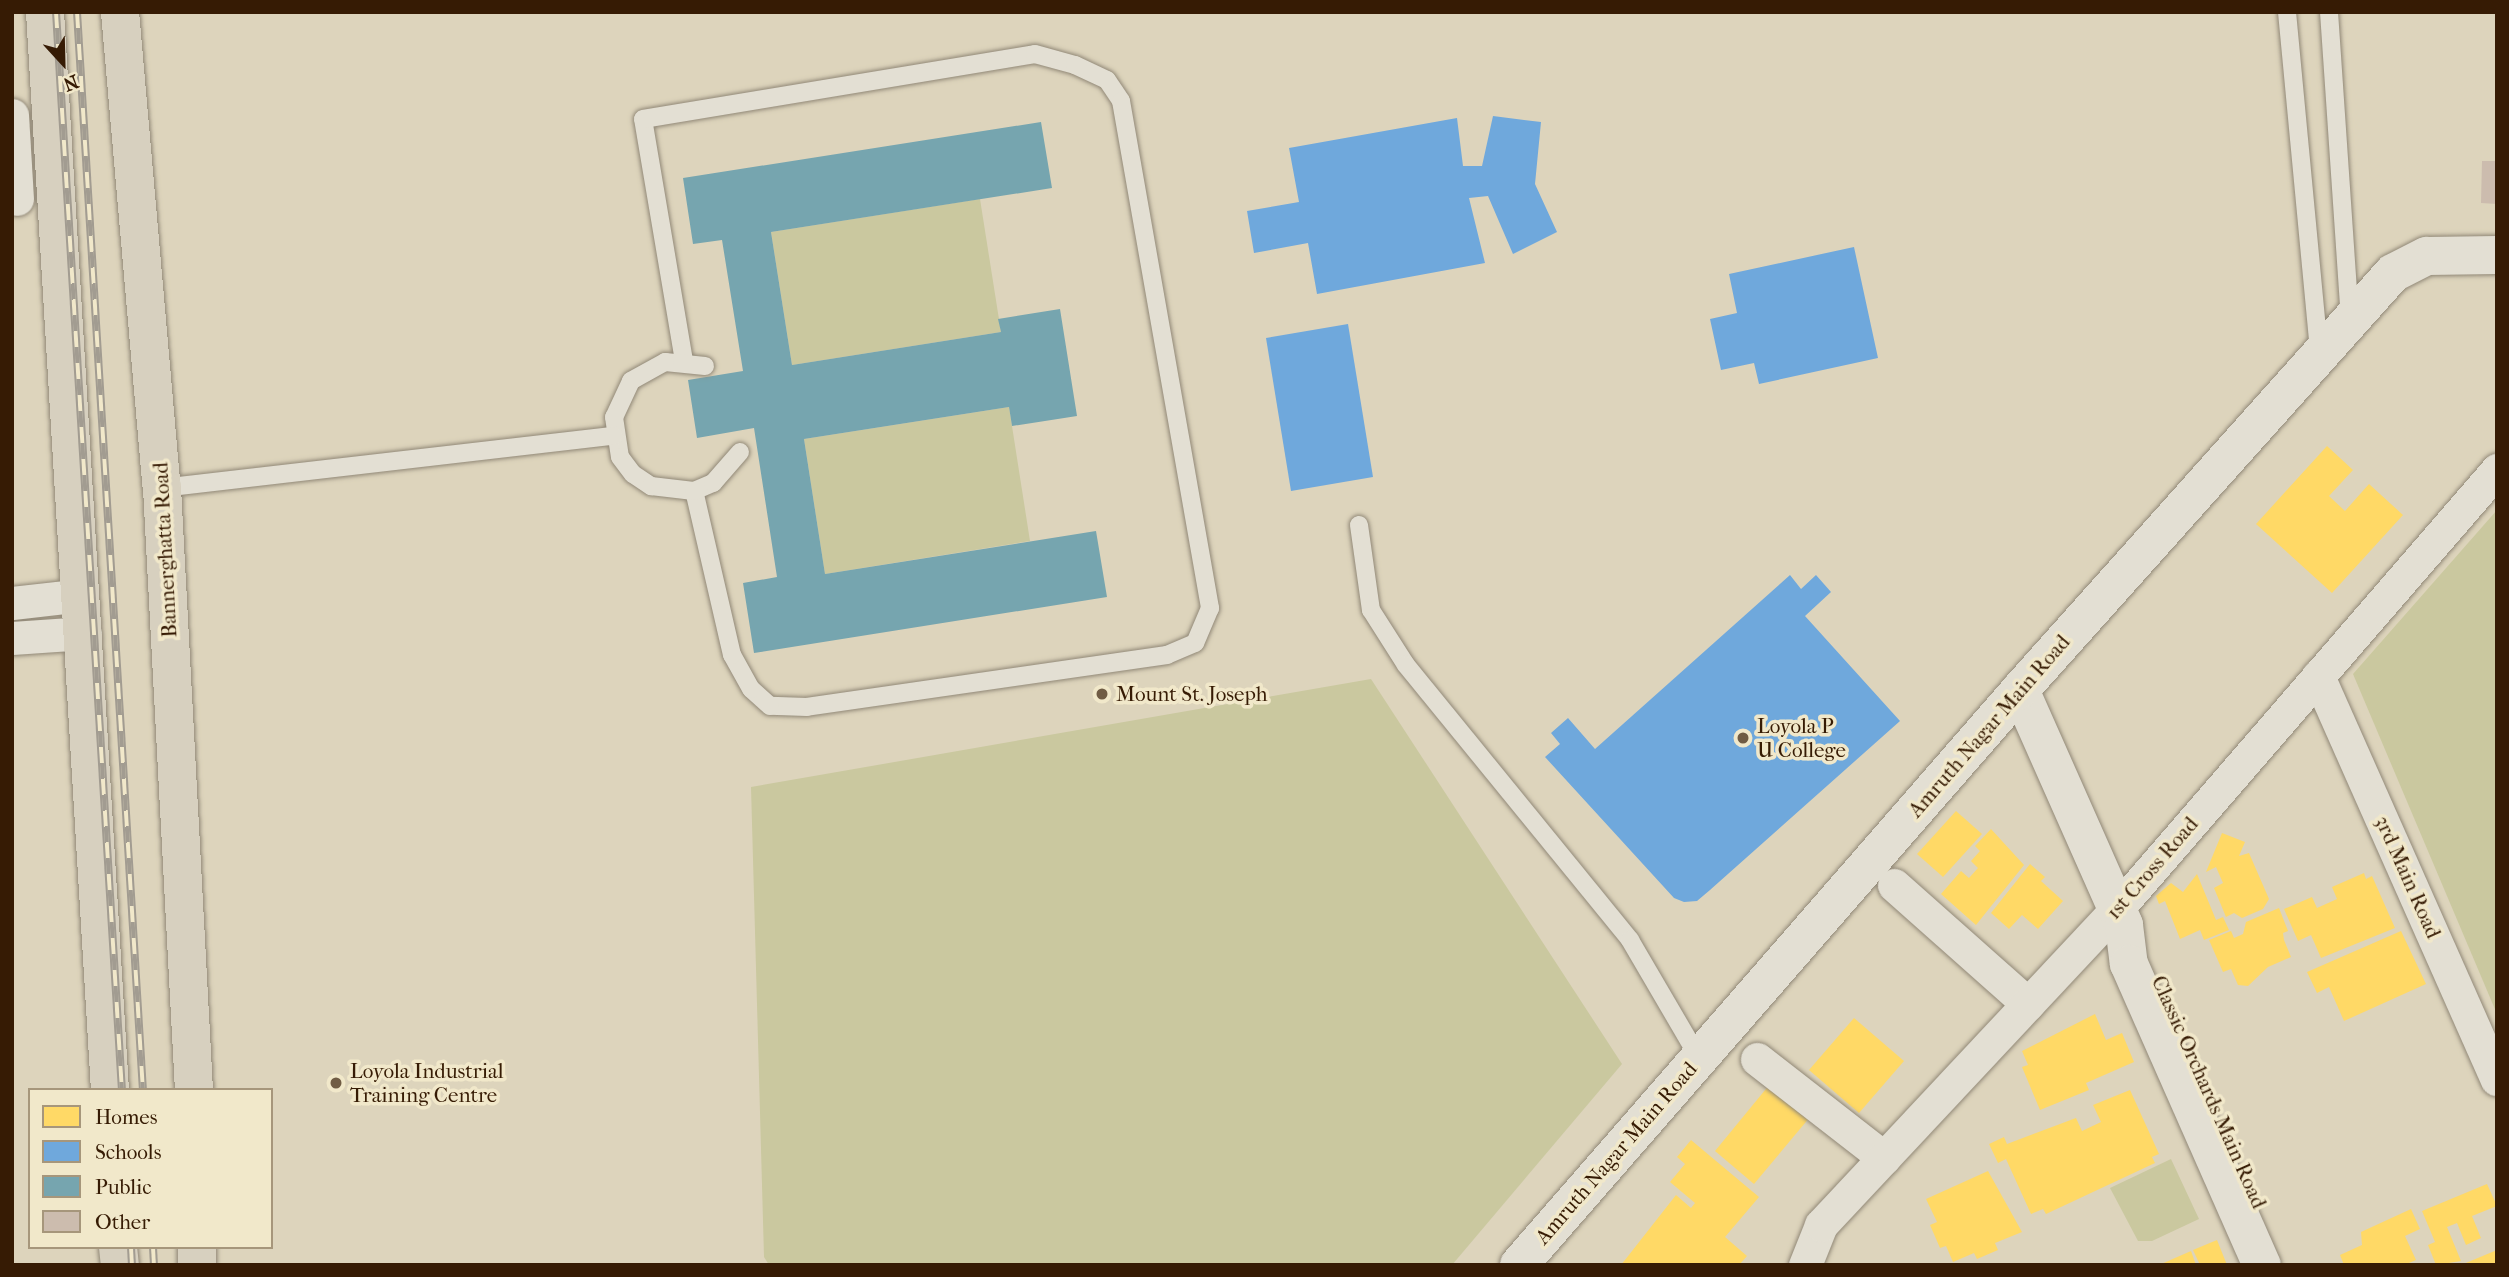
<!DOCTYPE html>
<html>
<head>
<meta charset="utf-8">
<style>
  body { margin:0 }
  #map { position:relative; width:2509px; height:1277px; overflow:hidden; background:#ddd4bc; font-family:"IM FELL French Canon",serif }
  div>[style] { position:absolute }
  .green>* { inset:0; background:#cac89f }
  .homes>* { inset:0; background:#ffd966 }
  .schools>* { inset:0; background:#6fa8dc }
  .public>* { inset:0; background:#76a5af }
  .building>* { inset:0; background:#ccbcae }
  .roads { filter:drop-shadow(0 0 2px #918877) drop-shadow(0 0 2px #918877) }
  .service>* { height:18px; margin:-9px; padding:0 9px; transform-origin:9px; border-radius:9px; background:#e3dfd3 }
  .minor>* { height:33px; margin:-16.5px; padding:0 16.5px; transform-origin:16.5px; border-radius:16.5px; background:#e3dfd3 }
  .tertiary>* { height:38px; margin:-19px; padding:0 19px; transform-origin:19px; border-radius:19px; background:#e3dfd3 }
  .secondary>* { height:38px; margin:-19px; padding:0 19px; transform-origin:19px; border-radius:19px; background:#e3dfd3 }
  .primary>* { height:38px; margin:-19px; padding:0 19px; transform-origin:19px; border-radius:19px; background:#d7d0bf }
  .rail>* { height:8px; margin-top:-4px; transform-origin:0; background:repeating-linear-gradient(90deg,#f1e8ca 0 16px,#a29c91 0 32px); box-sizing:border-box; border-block:2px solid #a29c91 }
  .dots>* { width:19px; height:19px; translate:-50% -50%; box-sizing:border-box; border:4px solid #f1e8ca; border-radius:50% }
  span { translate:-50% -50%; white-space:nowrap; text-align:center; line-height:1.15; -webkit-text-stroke:7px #f1e8ca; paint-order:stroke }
  .street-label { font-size:21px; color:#361b04 }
  .poi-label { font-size:21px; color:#361b04 }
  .left { translate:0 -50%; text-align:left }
  .frame { position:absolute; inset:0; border:14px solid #361b04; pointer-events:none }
  .legend { position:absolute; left:28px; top:1088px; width:245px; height:161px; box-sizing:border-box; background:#f1e8ca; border:2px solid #a6967b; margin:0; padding:9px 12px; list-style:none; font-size:21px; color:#361b04 }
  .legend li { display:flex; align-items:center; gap:14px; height:35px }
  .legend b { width:35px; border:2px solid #a6967b }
  .north { position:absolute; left:28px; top:28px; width:70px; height:70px; -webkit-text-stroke:5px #f1e8ca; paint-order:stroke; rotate:158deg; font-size:19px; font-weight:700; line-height:28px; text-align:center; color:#361b04 }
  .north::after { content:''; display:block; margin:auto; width:24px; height:32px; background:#361b04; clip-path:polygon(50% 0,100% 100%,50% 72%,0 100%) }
</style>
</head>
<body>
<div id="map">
  <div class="green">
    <div style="clip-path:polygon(980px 199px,1001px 332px,792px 365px,771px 232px)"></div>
    <div style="clip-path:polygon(1009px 407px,1030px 541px,825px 574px,804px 439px)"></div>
    <div style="clip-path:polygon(2497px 510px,2497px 1014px,2353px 674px)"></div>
    <div style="clip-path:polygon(1371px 679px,1622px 1064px,1452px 1265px,769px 1265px,764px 1257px,751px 787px)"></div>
    <div style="clip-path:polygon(2171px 1159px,2199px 1219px,2152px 1241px,2138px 1241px,2110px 1188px)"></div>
  </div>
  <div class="homes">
    <div style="clip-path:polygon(2327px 446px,2353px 470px,2329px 496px,2345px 511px,2369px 484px,2403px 515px,2332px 593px,2256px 524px)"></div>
    <div style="clip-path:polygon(1956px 811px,1982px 834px,1943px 877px,1917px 854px)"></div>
    <div style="clip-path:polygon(1991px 829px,2024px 865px,1976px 925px,1941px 894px,1961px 871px,1969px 878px,1978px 868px,1971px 861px,1980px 851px,1975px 846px)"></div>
    <div style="clip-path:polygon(2222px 833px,2245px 842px,2239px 856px,2249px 853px,2269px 899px,2263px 909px,2242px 918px,2234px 913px,2226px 917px,2214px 888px,2223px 883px,2216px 867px,2206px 872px)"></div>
    <div style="clip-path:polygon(2030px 864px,2045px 877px,2041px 881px,2063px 901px,2038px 929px,2022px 915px,2009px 929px,1991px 913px)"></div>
    <div style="clip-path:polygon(2364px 873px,2366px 879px,2372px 876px,2395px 928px,2321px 958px,2311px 935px,2298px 941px,2284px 909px,2312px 897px,2317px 908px,2337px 899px,2332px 887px)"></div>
    <div style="clip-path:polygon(2197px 874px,2216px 920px,2223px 917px,2229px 930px,2204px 940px,2200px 930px,2180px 939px,2165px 901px,2159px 904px,2156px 896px,2171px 883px,2183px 892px)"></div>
    <div style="clip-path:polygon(2279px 908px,2288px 931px,2283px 933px,2284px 940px,2291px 957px,2268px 967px,2248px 986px,2238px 985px,2231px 969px,2223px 972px,2209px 940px,2231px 931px,2234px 938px,2243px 934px,2246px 922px)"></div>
    <div style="clip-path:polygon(2401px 931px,2426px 984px,2344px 1021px,2329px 987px,2317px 993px,2307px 972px)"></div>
    <div style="clip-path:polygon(2095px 1014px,2106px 1040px,2122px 1033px,2134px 1062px,2086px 1083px,2089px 1090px,2040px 1110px,2022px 1067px,2028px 1065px,2022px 1051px)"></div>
    <div style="clip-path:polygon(1854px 1018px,1904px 1061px,1859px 1113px,1809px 1070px)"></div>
    <div style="clip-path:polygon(1770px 1084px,1810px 1117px,1754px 1184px,1715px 1151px)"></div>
    <div style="clip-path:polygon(2130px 1090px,2159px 1154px,2152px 1157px,2155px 1163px,2046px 1214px,2043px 1209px,2031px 1214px,2006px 1159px,1998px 1163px,1989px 1144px,2004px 1137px,2007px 1144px,2076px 1118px,2082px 1131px,2101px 1122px,2093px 1105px)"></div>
    <div style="clip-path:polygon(1691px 1140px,1759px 1197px,1725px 1237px,1747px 1256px,1739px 1265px,1621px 1265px,1676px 1195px,1691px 1208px,1695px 1203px,1670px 1182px,1685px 1164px,1677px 1157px)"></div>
    <div style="clip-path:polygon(1988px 1171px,2022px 1232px,1995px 1243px,1998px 1250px,1977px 1259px,1974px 1253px,1953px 1262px,1946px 1246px,1940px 1248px,1930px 1225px,1937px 1222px,1926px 1199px)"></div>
    <div style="clip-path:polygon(2487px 1184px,2497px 1206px,2472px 1216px,2481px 1238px,2466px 1245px,2457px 1223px,2447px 1227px,2461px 1261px,2436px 1265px,2428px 1245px,2435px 1242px,2422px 1211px)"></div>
    <div style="clip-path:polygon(2411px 1209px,2420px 1229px,2405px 1236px,2416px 1260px,2404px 1265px,2344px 1265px,2340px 1255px,2362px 1245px,2361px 1232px)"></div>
    <div style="clip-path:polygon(2217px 1240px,2227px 1265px,2200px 1265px,2193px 1250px)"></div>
    <div style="clip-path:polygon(2497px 1250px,2497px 1265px,2461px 1265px)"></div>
    <div style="clip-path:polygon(2191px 1251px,2196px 1265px,2159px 1265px)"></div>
  </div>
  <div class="schools">
    <div style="clip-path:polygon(1493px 116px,1541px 122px,1535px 184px,1557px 232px,1513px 254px,1488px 196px,1469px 198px,1485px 263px,1317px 294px,1308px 243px,1254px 253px,1247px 211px,1299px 202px,1289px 148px,1457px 118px,1463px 166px,1482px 166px)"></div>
    <div style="clip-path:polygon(1854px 247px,1878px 358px,1759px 384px,1754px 363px,1721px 370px,1710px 319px,1737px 313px,1729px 274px)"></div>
    <div style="clip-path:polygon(1348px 324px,1373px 477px,1291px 491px,1266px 338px)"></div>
    <div style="clip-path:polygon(1790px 575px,1801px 589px,1816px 575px,1831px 592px,1805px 616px,1900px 721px,1710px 890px,1697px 901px,1684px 902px,1674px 898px,1545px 757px,1560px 744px,1551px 733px,1568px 718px,1595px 749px)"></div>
  </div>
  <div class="public">
    <div style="clip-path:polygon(1041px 122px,1052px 188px,771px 232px,792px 365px,1001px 332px,998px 319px,1060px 309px,1077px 416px,1012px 426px,1009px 407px,804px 439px,825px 574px,1096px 531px,1107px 597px,754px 653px,743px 583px,777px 577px,754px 428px,697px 438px,688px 380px,743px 371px,722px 240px,693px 244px,683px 178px)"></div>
  </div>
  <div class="building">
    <div style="clip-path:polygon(2482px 161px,2497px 161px,2497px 204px,2481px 203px)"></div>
  </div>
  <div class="roads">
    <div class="service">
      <div style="left:2287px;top:12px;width:342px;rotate:84.6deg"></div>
      <div style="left:2329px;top:12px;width:307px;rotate:86.1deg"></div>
      <div style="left:684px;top:361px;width:245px;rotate:-99.6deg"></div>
      <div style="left:643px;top:119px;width:397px;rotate:-9.4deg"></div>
      <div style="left:1035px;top:54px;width:41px;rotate:15.4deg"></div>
      <div style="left:1075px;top:65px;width:35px;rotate:25deg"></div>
      <div style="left:1107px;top:80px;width:25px;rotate:56deg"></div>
      <div style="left:1121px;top:101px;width:515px;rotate:80.04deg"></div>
      <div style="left:1210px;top:608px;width:38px;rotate:113deg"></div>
      <div style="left:1195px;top:643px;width:30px;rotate:157deg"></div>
      <div style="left:1167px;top:655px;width:364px;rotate:171.8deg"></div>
      <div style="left:807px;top:707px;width:37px;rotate:-178deg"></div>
      <div style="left:770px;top:706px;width:25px;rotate:-138deg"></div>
      <div style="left:751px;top:689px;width:39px;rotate:-119deg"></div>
      <div style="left:732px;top:655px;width:168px;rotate:-103deg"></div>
      <div style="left:705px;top:366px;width:40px;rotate:-174.3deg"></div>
      <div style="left:665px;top:362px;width:39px;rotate:151deg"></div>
      <div style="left:631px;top:381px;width:40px;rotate:115deg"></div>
      <div style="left:614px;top:417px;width:40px;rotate:81.5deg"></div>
      <div style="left:620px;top:457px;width:21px;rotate:53deg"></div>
      <div style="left:633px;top:474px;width:22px;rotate:34deg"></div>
      <div style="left:651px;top:486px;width:43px;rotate:6.6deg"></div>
      <div style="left:694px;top:491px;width:21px;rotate:-23deg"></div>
      <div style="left:713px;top:483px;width:41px;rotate:-48.9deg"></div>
      <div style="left:162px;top:488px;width:455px;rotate:-6.6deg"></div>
      <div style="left:1359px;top:525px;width:86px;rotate:82deg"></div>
      <div style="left:1371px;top:610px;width:65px;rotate:57.5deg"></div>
      <div style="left:1406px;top:665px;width:355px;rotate:50.8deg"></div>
      <div style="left:1630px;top:940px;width:137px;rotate:59.7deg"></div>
    </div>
    <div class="minor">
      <div style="left:12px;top:115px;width:84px;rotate:86.6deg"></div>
      <div style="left:12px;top:603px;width:70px;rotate:-6.5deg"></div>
      <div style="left:12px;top:638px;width:73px;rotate:-3.9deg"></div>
      <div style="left:2318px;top:676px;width:441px;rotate:66.1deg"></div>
      <div style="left:1894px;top:885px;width:179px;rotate:41.6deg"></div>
      <div style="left:1757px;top:1059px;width:161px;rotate:37.9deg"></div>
      <div style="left:1805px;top:1265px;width:43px;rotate:-68.2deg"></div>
      <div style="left:1821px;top:1225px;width:433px;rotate:-46.9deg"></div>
      <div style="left:2117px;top:909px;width:581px;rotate:-49.12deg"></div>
    </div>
    <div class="tertiary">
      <div style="left:2020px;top:690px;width:257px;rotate:66.1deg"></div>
      <div style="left:2124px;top:925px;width:39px;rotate:83deg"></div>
      <div style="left:2129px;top:964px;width:329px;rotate:66.2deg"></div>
    </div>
    <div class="secondary">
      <div style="left:1519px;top:1265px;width:763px;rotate:-48.93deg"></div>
      <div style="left:2020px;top:690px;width:559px;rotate:-48.19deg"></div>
      <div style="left:2393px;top:273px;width:38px;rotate:-27deg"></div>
      <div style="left:2427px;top:256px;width:70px;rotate:-0.8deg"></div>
    </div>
    <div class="primary">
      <div style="left:45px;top:12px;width:1080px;rotate:86.55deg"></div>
      <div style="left:120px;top:12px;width:478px;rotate:85deg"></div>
      <div style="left:162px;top:488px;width:603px;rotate:86.96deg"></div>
      <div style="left:118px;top:1247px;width:18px;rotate:84deg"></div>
      <div style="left:197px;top:1247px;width:18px;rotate:90deg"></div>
    </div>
  </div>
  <div class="rail">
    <div style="left:56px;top:12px;width:1080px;rotate:86.5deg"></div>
    <div style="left:77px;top:12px;width:1080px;rotate:86.5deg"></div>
    <div style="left:131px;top:1247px;width:18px;rotate:87deg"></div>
    <div style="left:153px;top:1247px;width:18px;rotate:87deg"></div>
  </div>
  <div class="dots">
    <div style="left:1102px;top:694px;background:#705c44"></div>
    <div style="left:1743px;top:738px;background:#705c44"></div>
    <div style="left:336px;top:1083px;background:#705c44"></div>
  </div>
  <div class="street-label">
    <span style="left:165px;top:550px;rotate:-93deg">Bannerghatta Road</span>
    <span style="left:1989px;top:726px;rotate:-49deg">Amruth Nagar Main Road</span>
    <span style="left:2152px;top:868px;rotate:-49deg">1st Cross Road</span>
    <span style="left:2408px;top:877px;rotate:66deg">3rd Main Road</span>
    <span style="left:2209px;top:1092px;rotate:66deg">Classic Orchards Main Road</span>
    <span style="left:1616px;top:1153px;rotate:-49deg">Amruth Nagar Main Road</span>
  </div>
  <div class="poi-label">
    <span class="left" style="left:1116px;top:694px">Mount St. Joseph</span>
    <span class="left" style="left:1757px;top:738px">Loyola P<br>U College</span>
    <span class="left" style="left:350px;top:1083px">Loyola Industrial<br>Training Centre</span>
  </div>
  <div class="frame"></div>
  <ul class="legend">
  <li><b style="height:19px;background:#ffd966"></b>Homes</li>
  <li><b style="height:19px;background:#6fa8dc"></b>Schools</li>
  <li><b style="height:19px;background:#76a5af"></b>Public</li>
  <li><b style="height:19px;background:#ccbcae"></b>Other</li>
  </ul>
  <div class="north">N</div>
</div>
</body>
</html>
